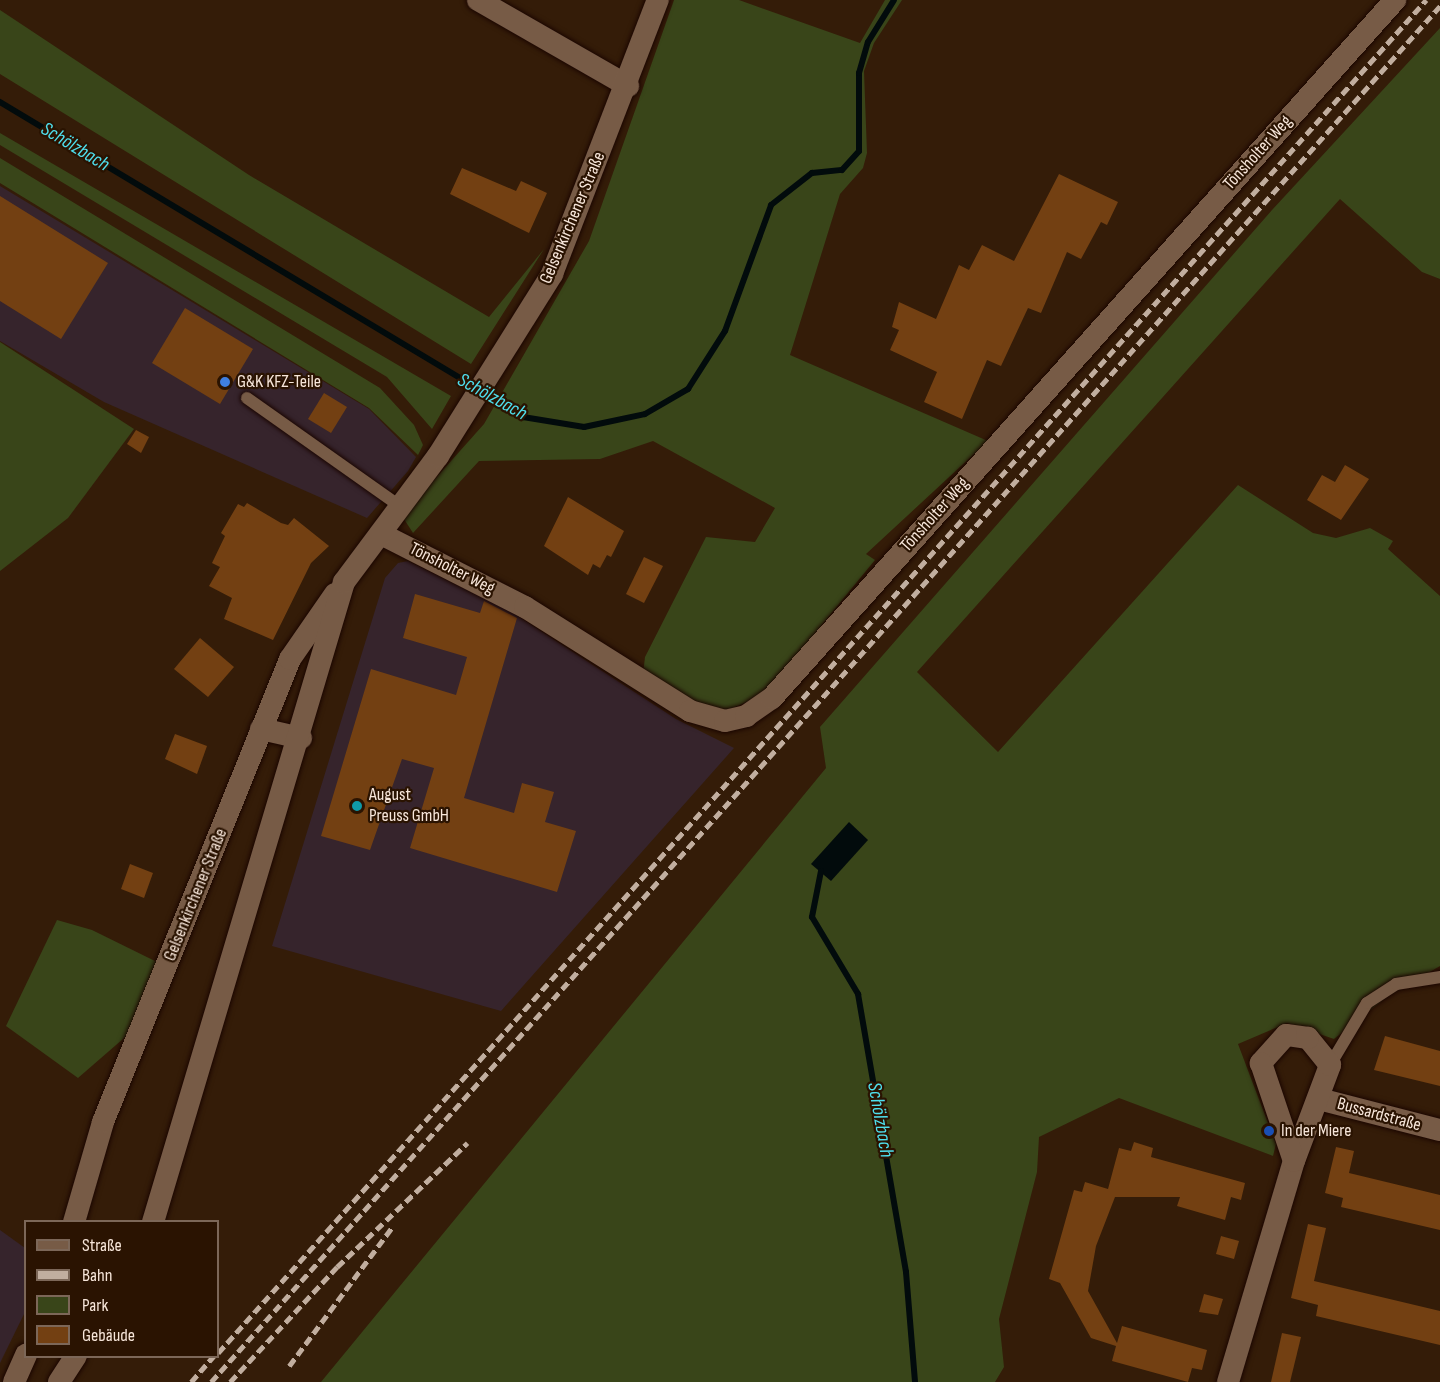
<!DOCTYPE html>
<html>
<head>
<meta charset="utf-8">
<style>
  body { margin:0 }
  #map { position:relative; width:1440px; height:1382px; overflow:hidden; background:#341c08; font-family:"Sofia Sans Condensed",sans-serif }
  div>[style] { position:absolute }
  .industrial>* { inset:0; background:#36242c }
  .green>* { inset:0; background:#394519 }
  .water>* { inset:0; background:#020b0c }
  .stream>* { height:6px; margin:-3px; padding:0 3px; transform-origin:3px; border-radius:3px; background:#020b0c }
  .building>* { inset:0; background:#734012 }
  .roads { filter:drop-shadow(0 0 2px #1b0600) drop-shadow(0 0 2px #1b0600) }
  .service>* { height:12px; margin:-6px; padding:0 6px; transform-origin:6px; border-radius:6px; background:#775b46 }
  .minor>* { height:22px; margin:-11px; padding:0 11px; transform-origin:11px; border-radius:11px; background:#775b46 }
  .rail>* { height:4.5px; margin-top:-2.25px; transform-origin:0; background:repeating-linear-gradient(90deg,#c1ae9f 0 9px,transparent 0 13.5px) }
  .dots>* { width:16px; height:16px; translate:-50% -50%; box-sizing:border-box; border:3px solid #2a1301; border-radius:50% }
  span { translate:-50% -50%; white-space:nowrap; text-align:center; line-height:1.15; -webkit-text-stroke:4.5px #2a1301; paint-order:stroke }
  .street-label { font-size:18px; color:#f7e6da }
  .poi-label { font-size:18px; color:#f7e6da }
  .left { translate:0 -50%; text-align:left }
  .water-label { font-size:20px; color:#4fdeec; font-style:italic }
  .legend { position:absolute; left:24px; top:1220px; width:195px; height:138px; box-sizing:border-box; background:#2a1301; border:2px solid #7c6758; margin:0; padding:8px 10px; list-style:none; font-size:18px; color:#f7e6da }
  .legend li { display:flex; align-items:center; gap:12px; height:30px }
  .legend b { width:30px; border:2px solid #7c6758 }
</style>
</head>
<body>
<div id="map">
  <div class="industrial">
    <div style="clip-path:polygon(0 186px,369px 409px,416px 457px,408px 471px,367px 518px,104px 402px,0 341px)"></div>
    <div style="clip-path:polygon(408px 561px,513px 613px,676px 719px,734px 748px,501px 1011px,272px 946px,385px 578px,398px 563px)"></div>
    <div style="clip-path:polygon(0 1230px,25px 1248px,26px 1310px,0 1363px)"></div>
  </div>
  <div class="green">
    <div style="clip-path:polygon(674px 0,739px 0,860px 43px,885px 0,902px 0,874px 43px,864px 71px,867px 153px,863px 168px,840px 194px,790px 355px,988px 441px,866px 554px,875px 560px,765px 694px,719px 714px,643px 674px,645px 657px,706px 537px,755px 542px,775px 508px,653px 441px,600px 459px,479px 461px,413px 533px,402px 516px,484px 424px,589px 241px)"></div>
    <div style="clip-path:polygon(0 10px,249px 175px,489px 317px,544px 249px,471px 364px,0 74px)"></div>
    <div style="clip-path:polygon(1440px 28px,1440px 279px,1422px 272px,1340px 199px,917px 672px,998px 752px,1238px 485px,1313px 533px,1336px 538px,1370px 528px,1393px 541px,1388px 549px,1440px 596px,1440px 966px,1387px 997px,1334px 1039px,1287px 1023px,1238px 1044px,1276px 1144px,1273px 1156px,1119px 1098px,1039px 1137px,1037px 1172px,999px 1319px,1004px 1367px,995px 1382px,321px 1382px,826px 768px,820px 727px,1272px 210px)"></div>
    <div style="clip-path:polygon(0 133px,451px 396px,432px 429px,387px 377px,0 145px)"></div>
    <div style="clip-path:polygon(0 158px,380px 388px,414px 425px,423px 445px,418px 455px,369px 408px,0 183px)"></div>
    <div style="clip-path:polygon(0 342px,134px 429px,68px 518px,0 571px)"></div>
    <div style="clip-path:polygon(57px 920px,92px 930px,159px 963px,131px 1032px,78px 1078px,6px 1026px)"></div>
  </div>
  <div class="water">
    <div style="clip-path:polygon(849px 822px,868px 840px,831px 881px,811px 864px)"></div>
  </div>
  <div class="stream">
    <div style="left:0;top:102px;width:554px;rotate:30.96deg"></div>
    <div style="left:484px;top:393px;width:46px;rotate:31.6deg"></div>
    <div style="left:523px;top:417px;width:62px;rotate:9.3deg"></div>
    <div style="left:584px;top:427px;width:62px;rotate:-12deg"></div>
    <div style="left:645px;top:414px;width:50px;rotate:-30.2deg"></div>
    <div style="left:688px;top:389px;width:69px;rotate:-57.5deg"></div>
    <div style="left:725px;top:331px;width:134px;rotate:-69.9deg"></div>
    <div style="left:771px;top:205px;width:52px;rotate:-38deg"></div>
    <div style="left:812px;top:173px;width:30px;rotate:-6deg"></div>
    <div style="left:842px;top:170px;width:25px;rotate:-48deg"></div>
    <div style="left:859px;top:151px;width:78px;rotate:-90deg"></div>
    <div style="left:859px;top:73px;width:32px;rotate:-74deg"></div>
    <div style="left:868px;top:42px;width:49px;rotate:-58.2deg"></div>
    <div style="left:821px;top:871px;width:47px;rotate:101.1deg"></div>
    <div style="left:812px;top:917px;width:90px;rotate:59.1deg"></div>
    <div style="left:858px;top:994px;width:282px;rotate:80.2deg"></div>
    <div style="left:906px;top:1272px;width:110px;rotate:85.3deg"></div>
  </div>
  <div class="building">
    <div style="clip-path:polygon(462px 168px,516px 191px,521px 181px,547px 193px,529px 233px,450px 194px)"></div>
    <div style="clip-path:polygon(1059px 174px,1118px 202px,1107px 225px,1101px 222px,1081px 259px,1067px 252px,1041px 313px,1028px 308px,1001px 366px,987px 360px,962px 419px,924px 402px,937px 372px,890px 350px,899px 330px,892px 327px,899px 302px,936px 319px,959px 265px,969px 270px,982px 245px,1014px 261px)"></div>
    <div style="clip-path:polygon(0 196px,108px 263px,61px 339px,0 301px)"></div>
    <div style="clip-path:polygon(185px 308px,253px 349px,220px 404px,152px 363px)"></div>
    <div style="clip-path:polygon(324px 393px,347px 407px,331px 433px,308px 419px)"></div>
    <div style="clip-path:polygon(136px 430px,149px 437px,141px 453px,127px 444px)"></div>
    <div style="clip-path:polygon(1345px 465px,1369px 479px,1341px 520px,1307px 500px,1322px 475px,1335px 482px)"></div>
    <div style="clip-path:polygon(568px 497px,624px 531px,611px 557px,607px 555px,600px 568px,593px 564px,588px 575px,544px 546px)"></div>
    <div style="clip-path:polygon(247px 503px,281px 523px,288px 525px,294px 518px,329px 546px,311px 563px,273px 640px,224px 619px,232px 598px,209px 586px,220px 567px,212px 563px,225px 536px,221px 533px,238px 504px,244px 507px)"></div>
    <div style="clip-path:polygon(644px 557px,663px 566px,644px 603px,626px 594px)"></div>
    <div style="clip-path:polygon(415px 594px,480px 613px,484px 601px,517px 618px,464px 798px,514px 813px,522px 783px,554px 792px,545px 822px,576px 831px,557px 892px,410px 848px,434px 768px,402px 759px,370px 850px,321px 836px,371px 669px,456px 695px,467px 657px,403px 638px)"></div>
    <div style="clip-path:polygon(200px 638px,234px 667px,208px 697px,174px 669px)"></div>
    <div style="clip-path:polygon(175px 734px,207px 746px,197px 774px,165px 759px)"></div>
    <div style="clip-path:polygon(130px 864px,153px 873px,144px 898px,121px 889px)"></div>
    <div style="clip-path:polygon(1385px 1036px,1440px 1051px,1440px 1086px,1374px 1070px)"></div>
    <div style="clip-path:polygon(1134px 1142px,1153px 1148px,1151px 1157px,1245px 1183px,1241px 1200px,1231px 1197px,1225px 1220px,1177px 1206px,1180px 1197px,1115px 1197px,1096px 1246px,1088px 1291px,1117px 1343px,1122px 1326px,1207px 1350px,1202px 1370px,1192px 1368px,1188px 1382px,1112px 1361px,1116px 1346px,1091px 1338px,1060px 1283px,1049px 1279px,1074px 1190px,1082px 1192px,1085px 1182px,1108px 1189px,1119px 1148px,1131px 1151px)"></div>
    <div style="clip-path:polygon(1336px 1147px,1354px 1151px,1349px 1173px,1440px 1195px,1440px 1230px,1341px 1207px,1343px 1198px,1325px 1193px)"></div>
    <div style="clip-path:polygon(1308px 1224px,1326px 1228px,1314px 1281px,1440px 1311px,1440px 1345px,1316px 1316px,1318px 1305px,1291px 1298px)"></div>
    <div style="clip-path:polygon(1221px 1236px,1239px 1241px,1234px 1259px,1216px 1254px)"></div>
    <div style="clip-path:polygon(1204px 1294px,1223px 1299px,1218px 1315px,1199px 1312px)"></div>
    <div style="clip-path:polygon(1282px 1333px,1301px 1337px,1290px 1382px,1271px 1382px)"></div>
  </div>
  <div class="roads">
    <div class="service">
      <div style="left:247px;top:398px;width:189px;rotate:35.3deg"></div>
      <div style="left:1330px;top:1065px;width:72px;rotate:-59.2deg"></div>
      <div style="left:1367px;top:1003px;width:35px;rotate:-33deg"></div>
      <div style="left:1396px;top:984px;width:45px;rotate:-9deg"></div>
    </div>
    <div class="minor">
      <div style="left:478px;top:0;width:173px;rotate:29.8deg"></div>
      <div style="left:381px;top:534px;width:161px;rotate:26.9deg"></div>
      <div style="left:525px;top:607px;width:195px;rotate:32.2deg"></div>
      <div style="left:690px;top:711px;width:36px;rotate:16deg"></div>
      <div style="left:725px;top:721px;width:22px;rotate:-13deg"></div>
      <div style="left:746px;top:716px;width:32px;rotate:-35deg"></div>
      <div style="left:772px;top:698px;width:936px;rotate:-48.25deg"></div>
      <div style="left:261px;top:729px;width:41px;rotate:12.7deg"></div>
      <div style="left:1319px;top:1099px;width:125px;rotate:14.4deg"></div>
      <div style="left:74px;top:1222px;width:104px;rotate:-73.8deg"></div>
      <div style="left:103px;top:1122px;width:499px;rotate:-68deg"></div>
      <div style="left:290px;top:659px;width:79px;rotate:-55.3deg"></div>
      <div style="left:153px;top:1222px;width:668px;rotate:-73.38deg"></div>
      <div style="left:344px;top:582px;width:157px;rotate:-53.3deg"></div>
      <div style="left:438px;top:456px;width:215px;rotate:-57.9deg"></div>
      <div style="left:552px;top:274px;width:294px;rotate:-68.9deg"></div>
      <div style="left:14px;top:1382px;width:30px;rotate:-66deg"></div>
      <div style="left:59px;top:1382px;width:31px;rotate:-57deg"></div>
      <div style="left:1228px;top:1382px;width:231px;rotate:-73.4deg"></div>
      <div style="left:1294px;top:1161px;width:103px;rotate:-69.4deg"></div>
      <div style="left:1330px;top:1065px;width:35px;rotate:-129deg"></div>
      <div style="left:1308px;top:1038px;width:22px;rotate:-172deg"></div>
      <div style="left:1286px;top:1035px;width:38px;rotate:132deg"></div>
      <div style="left:1261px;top:1063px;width:103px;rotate:71.4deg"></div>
    </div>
  </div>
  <div class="rail">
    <div style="left:218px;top:1353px;width:1814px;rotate:-48.24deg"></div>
    <div style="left:289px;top:1366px;width:174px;rotate:-53.4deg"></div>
    <div style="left:191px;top:1382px;width:35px;rotate:-49deg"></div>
    <div style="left:211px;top:1382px;width:1845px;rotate:-48.23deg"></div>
    <div style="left:230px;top:1382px;width:157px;rotate:-47.1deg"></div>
    <div style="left:337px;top:1267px;width:180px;rotate:-43.6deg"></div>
  </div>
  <div class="dots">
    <div style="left:225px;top:382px;background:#3f7fe0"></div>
    <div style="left:357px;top:806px;background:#0f9aa8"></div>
    <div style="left:1269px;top:1131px;background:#1a4fb4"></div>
  </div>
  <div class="street-label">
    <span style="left:1258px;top:153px;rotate:-48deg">Tönsholter Weg</span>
    <span style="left:573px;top:218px;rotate:-67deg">Gelsenkirchener Straße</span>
    <span style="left:935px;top:515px;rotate:-48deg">Tönsholter Weg</span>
    <span style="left:452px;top:569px;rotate:27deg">Tönsholter Weg</span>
    <span style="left:196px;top:895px;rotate:-68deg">Gelsenkirchener Straße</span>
    <span style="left:1379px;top:1115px;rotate:15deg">Bussardstraße</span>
  </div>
  <div class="poi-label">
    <span class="left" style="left:237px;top:382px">G&amp;K KFZ-Teile</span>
    <span class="left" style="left:369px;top:806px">August<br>Preuss GmbH</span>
    <span class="left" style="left:1281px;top:1131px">In der Miere</span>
  </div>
  <div class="water-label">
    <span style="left:75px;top:147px;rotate:31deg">Schölzbach</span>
    <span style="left:492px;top:397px;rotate:29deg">Schölzbach</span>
    <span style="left:880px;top:1120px;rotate:80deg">Schölzbach</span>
  </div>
  <ul class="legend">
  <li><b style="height:8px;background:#775b46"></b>Straße</li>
  <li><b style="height:8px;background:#c1ae9f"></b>Bahn</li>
  <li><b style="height:16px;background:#394519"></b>Park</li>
  <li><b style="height:16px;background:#734012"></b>Gebäude</li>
  </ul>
</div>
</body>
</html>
